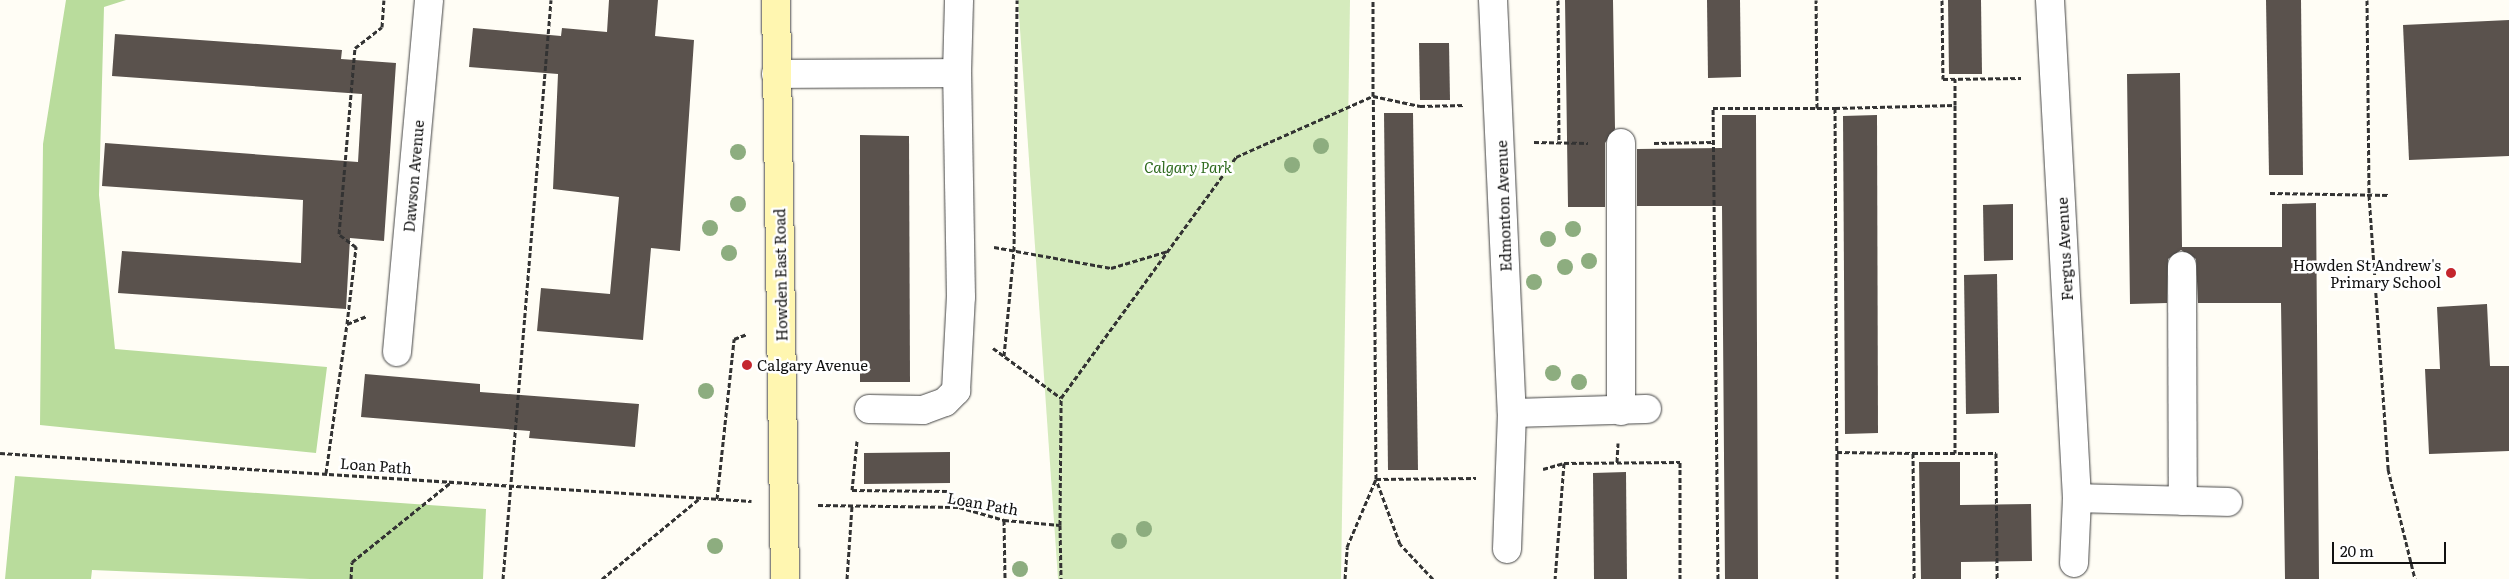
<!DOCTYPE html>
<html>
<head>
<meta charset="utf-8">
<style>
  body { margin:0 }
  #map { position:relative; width:2509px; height:579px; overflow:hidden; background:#fffdf5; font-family:Literata,serif }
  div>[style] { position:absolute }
  .green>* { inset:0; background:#d5ebbd }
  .forest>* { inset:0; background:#b9dc9c }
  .building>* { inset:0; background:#5a524d }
  .path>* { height:3px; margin-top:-1.5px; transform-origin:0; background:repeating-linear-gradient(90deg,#333 0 5px,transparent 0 7.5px) }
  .roads { filter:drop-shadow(0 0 1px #444) drop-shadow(0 0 1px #444) }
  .street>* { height:28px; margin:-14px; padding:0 14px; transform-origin:14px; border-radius:14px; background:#fff }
  .secondary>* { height:28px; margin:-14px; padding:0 14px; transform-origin:14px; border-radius:14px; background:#fff6b0 }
  .trees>* { width:16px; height:16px; margin:-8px; border-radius:50%; background:#8dad7f }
  .dots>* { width:14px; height:14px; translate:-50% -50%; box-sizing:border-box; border:2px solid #fff; border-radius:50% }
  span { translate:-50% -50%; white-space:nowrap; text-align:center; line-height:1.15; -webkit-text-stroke:5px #fff; paint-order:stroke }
  .park-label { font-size:15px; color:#2f6b1f; font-style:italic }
  .street-label { font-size:15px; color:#111 }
  .poi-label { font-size:15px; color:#111 }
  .right { translate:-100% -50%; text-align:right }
  .left { translate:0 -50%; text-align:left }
  .scale { position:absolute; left:2332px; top:542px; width:114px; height:22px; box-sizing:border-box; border:2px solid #111; border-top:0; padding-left:6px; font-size:15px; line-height:18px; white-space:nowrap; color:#111; -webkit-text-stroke:4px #fff; paint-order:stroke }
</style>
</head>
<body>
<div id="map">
  <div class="green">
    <div style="clip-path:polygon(1018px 0,1350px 0,1341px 579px,1058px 579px)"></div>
  </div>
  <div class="forest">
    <div style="clip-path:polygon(66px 0,126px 0,104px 7px,99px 195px,115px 349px,327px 367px,316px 453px,40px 425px,43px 144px)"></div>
    <div style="clip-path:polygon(15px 476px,486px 509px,483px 579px,310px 579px,92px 570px,91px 579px,5px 579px)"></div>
  </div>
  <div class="building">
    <div style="clip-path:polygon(609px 0,658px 0,655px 36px,694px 40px,680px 251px,651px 248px,643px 340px,537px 331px,541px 288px,610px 294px,619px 197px,553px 189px,558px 74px,469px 67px,473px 28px,561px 36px,562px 28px,607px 32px)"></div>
    <div style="clip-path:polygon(1565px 0,1613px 0,1615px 129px,1605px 143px,1605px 207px,1568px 207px)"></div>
    <div style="clip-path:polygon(1707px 0,1740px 0,1741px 77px,1708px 78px)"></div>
    <div style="clip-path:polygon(1948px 0,1981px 0,1982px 74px,1949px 74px)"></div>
    <div style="clip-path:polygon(2266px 0,2301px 0,2303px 175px,2269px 175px)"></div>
    <div style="clip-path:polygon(2509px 20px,2509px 156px,2409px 160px,2403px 25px)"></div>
    <div style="clip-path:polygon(115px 34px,342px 50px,341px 59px,396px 63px,384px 241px,350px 238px,346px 309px,118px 293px,122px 251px,301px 263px,303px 200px,102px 186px,105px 143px,358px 162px,362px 94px,112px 76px)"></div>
    <div style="clip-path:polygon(1419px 43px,1449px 43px,1450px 100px,1420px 100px)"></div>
    <div style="clip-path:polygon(2180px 73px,2182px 247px,2282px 247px,2282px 204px,2316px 203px,2319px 579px,2285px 579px,2281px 303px,2198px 303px,2196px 259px,2181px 250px,2168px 259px,2167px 303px,2130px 304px,2127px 74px)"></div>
    <div style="clip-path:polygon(1384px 113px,1413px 113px,1418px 470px,1388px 470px)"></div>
    <div style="clip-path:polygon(1722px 115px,1756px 115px,1758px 579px,1725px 579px,1722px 206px,1637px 206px,1637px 149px,1722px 148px)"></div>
    <div style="clip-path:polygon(1877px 115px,1878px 433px,1845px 434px,1843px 116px)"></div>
    <div style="clip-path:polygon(860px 135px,909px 136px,910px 382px,860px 382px)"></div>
    <div style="clip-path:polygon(2013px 204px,2013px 260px,1984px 261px,1983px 205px)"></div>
    <div style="clip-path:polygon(1997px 274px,1999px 413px,1966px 414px,1964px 275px)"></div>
    <div style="clip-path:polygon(2487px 304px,2490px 366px,2509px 366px,2509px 451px,2429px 454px,2425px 369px,2440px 369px,2437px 307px)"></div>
    <div style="clip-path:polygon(365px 374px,480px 384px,480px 392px,639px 404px,635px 447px,529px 438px,530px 431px,361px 417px)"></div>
    <div style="clip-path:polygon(950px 452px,950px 483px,864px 484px,864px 453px)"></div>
    <div style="clip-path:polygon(1919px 462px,1960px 462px,1960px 505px,2031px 504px,2032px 561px,1961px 562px,1961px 579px,1921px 579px)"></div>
    <div style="clip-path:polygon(1626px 472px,1627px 579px,1594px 579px,1593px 473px)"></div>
  </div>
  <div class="path">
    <div style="left:1558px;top:0;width:142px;rotate:89.6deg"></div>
    <div style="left:1942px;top:0;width:79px;rotate:89.3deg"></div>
    <div style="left:1943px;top:79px;width:78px;rotate:-0.7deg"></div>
    <div style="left:2367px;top:0;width:195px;rotate:89.4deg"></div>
    <div style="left:2369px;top:195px;width:275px;rotate:86deg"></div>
    <div style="left:2388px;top:469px;width:113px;rotate:76.2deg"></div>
    <div style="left:1955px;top:105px;width:348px;rotate:90deg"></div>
    <div style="left:1817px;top:108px;width:18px"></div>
    <div style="left:1835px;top:108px;width:344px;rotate:89.7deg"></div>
    <div style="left:1835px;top:108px;width:120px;rotate:-1.4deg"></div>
    <div style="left:1955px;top:105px;width:26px;rotate:-90deg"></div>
    <div style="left:1534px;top:142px;width:54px;rotate:1.1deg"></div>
    <div style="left:1654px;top:143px;width:60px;rotate:-1deg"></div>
    <div style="left:2270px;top:193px;width:120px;rotate:1deg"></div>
    <div style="left:994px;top:247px;width:119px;rotate:10.2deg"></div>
    <div style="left:1111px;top:268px;width:59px;rotate:-16.6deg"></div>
    <div style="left:347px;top:324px;width:78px;rotate:-83.3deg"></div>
    <div style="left:356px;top:247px;width:21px;rotate:-143deg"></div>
    <div style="left:339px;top:234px;width:187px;rotate:-85.1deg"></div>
    <div style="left:355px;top:48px;width:34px;rotate:-38deg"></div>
    <div style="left:382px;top:27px;width:27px;rotate:-86deg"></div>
    <div style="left:993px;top:348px;width:84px;rotate:36.3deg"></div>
    <div style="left:1004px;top:356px;width:105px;rotate:-84.6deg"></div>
    <div style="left:1014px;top:251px;width:251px;rotate:-89.3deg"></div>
    <div style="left:857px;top:441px;width:49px;rotate:95.8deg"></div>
    <div style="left:852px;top:490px;width:96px;rotate:0.6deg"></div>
    <div style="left:948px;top:491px;width:19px;rotate:58deg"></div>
    <div style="left:0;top:453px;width:753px;rotate:3.66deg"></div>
    <div style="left:1913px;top:453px;width:83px"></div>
    <div style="left:1996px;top:453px;width:126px;rotate:89.5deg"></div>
    <div style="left:1617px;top:462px;width:19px;rotate:-87deg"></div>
    <div style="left:1564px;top:463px;width:116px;rotate:-0.5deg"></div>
    <div style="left:1680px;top:462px;width:117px;rotate:90deg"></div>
    <div style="left:1543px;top:469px;width:22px;rotate:-16deg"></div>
    <div style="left:1564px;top:463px;width:116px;rotate:94.4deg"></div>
    <div style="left:326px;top:473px;width:150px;rotate:-82deg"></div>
    <div style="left:347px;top:324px;width:22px;rotate:-22deg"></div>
    <div style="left:717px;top:499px;width:161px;rotate:-83.9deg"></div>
    <div style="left:734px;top:339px;width:14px;rotate:-21deg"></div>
    <div style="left:818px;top:505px;width:141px;rotate:0.8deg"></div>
    <div style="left:959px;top:507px;width:47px;rotate:16.1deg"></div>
    <div style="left:1004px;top:520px;width:56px;rotate:5.1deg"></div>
    <div style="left:1060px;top:525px;width:54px;rotate:88.9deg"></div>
    <div style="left:1004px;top:520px;width:59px;rotate:89deg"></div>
    <div style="left:1060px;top:525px;width:127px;rotate:-89.5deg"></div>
    <div style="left:1061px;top:398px;width:298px;rotate:-54deg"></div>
    <div style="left:1236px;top:157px;width:150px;rotate:-24deg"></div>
    <div style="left:1373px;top:96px;width:96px;rotate:-90deg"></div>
    <div style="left:351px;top:579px;width:17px;rotate:-87deg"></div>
    <div style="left:352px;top:562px;width:127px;rotate:-38.9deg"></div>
    <div style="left:503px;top:579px;width:581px;rotate:-85.26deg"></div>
    <div style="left:602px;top:579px;width:127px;rotate:-39.6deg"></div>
    <div style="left:847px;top:579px;width:73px;rotate:-86.1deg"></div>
    <div style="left:1345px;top:579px;width:32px;rotate:-86deg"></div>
    <div style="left:1347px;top:547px;width:74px;rotate:-66.9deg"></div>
    <div style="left:1376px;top:479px;width:383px;rotate:-90.4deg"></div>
    <div style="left:1373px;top:96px;width:48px;rotate:12deg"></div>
    <div style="left:1420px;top:106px;width:45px;rotate:-1.3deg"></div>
    <div style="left:1433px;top:579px;width:48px;rotate:-133.3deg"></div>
    <div style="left:1400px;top:544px;width:69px;rotate:-110.3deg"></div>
    <div style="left:1376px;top:479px;width:100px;rotate:-0.6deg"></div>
    <div style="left:1718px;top:579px;width:471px;rotate:-90.6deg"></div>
    <div style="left:1713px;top:108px;width:104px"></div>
    <div style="left:1817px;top:108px;width:108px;rotate:-90.5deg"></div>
    <div style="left:1837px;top:579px;width:127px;rotate:-90deg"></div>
    <div style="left:1837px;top:452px;width:76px;rotate:0.8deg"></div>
    <div style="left:1913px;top:453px;width:126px;rotate:89.5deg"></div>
  </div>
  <div class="roads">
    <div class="street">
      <div style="left:1493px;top:0;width:413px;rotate:87.4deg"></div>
      <div style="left:1512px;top:413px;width:136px;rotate:92.1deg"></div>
      <div style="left:2050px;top:0;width:499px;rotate:86.9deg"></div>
      <div style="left:2077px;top:498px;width:65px;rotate:92.6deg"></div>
      <div style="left:776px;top:74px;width:181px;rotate:-0.3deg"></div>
      <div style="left:957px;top:73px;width:73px;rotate:-88.4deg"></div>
      <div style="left:2182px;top:266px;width:235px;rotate:89.8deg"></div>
      <div style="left:397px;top:352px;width:353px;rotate:-84.8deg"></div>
      <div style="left:869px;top:409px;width:54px;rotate:1.1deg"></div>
      <div style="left:923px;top:410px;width:23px;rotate:-20deg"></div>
      <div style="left:945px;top:402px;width:16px;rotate:-45deg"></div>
      <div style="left:956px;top:391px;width:94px;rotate:-87deg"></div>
      <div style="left:961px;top:297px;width:224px;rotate:-91deg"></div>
      <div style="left:1621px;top:411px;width:268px;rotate:-90deg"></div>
      <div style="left:1512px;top:413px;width:135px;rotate:-1.7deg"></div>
      <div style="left:2077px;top:498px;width:151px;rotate:1.5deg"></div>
    </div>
    <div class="secondary">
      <div style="left:776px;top:0;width:579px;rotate:89.11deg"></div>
    </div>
  </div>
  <div class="trees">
    <div style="left:1321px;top:146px"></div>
    <div style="left:738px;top:152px"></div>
    <div style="left:1292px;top:165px"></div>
    <div style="left:738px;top:204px"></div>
    <div style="left:710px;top:228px"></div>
    <div style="left:1573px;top:229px"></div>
    <div style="left:1548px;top:239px"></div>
    <div style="left:729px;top:253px"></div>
    <div style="left:1589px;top:261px"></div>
    <div style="left:1565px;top:267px"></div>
    <div style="left:1534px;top:282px"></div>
    <div style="left:1553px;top:373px"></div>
    <div style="left:1579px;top:382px"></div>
    <div style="left:706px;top:391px"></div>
    <div style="left:1144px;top:529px"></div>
    <div style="left:1119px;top:541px"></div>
    <div style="left:715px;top:546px"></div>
    <div style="left:1020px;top:569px"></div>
  </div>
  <div class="dots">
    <div style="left:2451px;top:273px;background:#c4262e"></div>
    <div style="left:747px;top:365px;background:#c4262e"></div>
  </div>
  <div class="park-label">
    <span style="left:1188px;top:167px">Calgary Park</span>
  </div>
  <div class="street-label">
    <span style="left:413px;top:176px;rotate:-85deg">Dawson Avenue</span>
    <span style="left:1503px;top:206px;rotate:-92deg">Edmonton Avenue</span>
    <span style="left:2064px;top:249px;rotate:-93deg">Fergus Avenue</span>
    <span style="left:780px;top:275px;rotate:-91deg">Howden East Road</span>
    <span style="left:376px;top:465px;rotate:4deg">Loan Path</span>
    <span style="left:983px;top:503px;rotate:10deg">Loan Path</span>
  </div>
  <div class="poi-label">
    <span class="right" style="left:2441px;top:273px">Howden St Andrew's<br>Primary School</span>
    <span class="left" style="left:757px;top:365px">Calgary Avenue</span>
  </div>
  <div class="scale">20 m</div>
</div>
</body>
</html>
